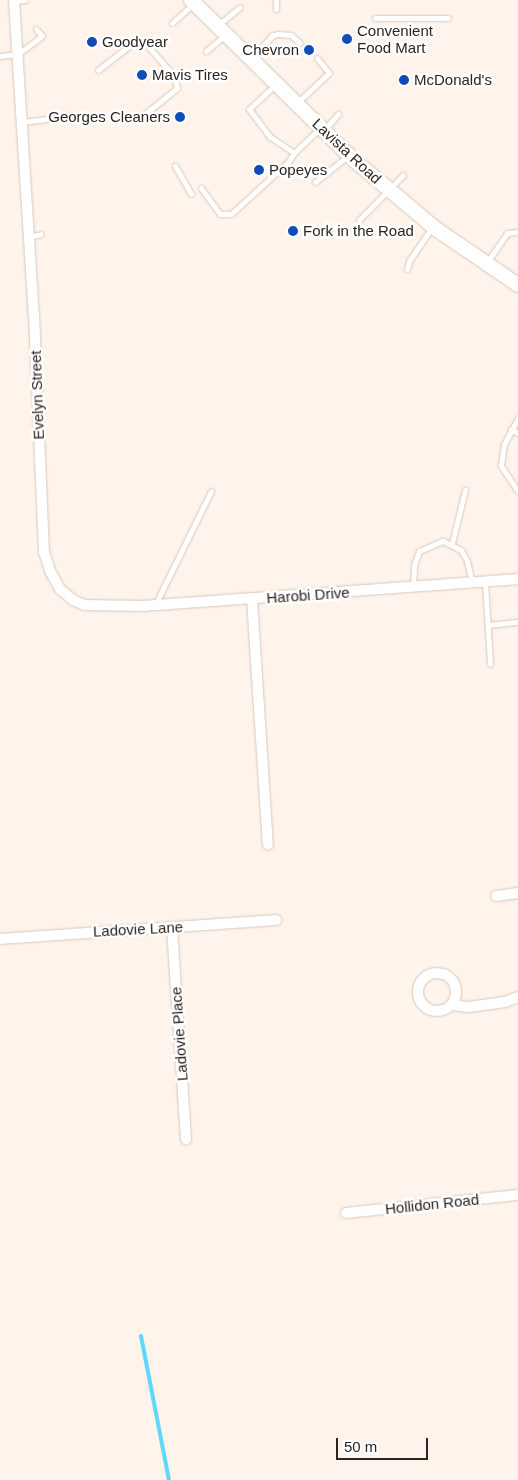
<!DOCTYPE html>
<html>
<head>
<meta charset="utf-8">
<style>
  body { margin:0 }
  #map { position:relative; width:518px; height:1480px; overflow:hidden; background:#fef4ec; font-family:Arial,sans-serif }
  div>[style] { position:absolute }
  .stream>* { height:4px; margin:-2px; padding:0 2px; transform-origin:2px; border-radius:2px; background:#5ed8fd }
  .roads { filter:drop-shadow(0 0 1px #d7c8bb) drop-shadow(0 0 1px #d7c8bb) }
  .service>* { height:5px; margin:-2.5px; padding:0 2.5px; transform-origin:2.5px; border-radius:2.5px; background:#fff }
  .minor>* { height:10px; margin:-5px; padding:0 5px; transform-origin:5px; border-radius:5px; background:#fff }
  .minor>.ring { margin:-5px; padding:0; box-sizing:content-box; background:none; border:10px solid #fff; border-radius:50% }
  .secondary>* { height:14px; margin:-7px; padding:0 7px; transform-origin:7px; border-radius:7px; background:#fff }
  .dots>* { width:14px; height:14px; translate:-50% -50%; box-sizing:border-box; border:2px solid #fff; border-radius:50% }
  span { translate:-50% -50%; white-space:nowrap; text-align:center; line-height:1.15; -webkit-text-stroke:5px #fff; paint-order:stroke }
  .poi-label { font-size:15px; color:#2b2520 }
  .left { translate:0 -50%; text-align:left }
  .right { translate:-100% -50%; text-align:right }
  .street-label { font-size:15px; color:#2b2520 }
  .scale { position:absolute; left:336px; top:1438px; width:92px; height:22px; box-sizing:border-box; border:2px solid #2b2520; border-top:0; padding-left:6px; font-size:15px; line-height:18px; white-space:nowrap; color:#2b2520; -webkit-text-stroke:4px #fff; paint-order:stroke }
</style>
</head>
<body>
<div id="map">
  <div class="stream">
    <div style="left:141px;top:1336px;width:147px;rotate:79deg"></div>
  </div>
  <div class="roads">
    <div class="service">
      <div style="left:276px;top:0;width:9px;rotate:90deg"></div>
      <div style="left:15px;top:1px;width:10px;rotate:-6deg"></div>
      <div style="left:375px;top:18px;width:73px"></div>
      <div style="left:172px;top:23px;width:30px;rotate:-42deg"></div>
      <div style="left:218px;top:25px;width:28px;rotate:-39deg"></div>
      <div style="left:206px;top:51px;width:25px;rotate:-40deg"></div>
      <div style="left:0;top:56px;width:18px;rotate:-6deg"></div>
      <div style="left:18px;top:54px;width:30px;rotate:-37deg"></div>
      <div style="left:42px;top:36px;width:9px;rotate:-131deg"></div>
      <div style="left:252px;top:58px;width:31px;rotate:-48deg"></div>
      <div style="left:273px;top:35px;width:5px;rotate:-11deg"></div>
      <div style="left:278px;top:34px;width:13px;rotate:4deg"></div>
      <div style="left:291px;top:35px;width:12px;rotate:42deg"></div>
      <div style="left:98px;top:70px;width:51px;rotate:-37.8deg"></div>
      <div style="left:138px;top:39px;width:7px;rotate:34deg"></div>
      <div style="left:276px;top:84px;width:37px;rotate:137deg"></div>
      <div style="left:249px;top:109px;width:34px;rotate:53deg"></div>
      <div style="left:269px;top:136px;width:30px;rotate:34deg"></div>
      <div style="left:297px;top:103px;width:44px;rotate:-43.2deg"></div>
      <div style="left:329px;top:73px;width:19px;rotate:-129deg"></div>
      <div style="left:140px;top:118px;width:48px;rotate:-39deg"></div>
      <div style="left:177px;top:88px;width:12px;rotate:-104deg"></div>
      <div style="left:174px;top:76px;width:41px;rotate:-131.1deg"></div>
      <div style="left:22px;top:122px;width:51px;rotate:-6.7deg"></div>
      <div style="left:325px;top:129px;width:20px;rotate:-49deg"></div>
      <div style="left:175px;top:166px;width:32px;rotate:60deg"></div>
      <div style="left:315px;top:182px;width:43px;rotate:-38.5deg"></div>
      <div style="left:201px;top:188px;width:32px;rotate:54deg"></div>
      <div style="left:220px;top:214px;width:11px"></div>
      <div style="left:231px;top:214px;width:77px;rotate:-42.4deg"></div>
      <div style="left:288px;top:162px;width:11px;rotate:-56deg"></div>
      <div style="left:294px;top:153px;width:35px;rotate:-44deg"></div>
      <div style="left:359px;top:220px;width:63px;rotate:-45.6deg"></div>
      <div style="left:29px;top:237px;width:12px;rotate:-14deg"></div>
      <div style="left:487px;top:262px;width:35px;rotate:-55deg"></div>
      <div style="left:507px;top:233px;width:11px;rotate:-5deg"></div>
      <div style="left:407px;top:269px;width:8px;rotate:-76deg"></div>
      <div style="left:409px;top:261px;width:42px;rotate:-55.6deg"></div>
      <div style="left:518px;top:418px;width:30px;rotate:118deg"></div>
      <div style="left:504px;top:444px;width:22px;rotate:98deg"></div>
      <div style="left:501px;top:466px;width:30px;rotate:56deg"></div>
      <div style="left:511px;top:429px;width:8px;rotate:30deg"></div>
      <div style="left:452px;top:543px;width:55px;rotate:-76.2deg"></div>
      <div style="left:485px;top:582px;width:82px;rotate:86.5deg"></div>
      <div style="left:413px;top:587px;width:22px;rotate:-87deg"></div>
      <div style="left:414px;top:565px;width:15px;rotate:-70deg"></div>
      <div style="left:419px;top:551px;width:26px;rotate:-23deg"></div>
      <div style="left:443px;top:541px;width:20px;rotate:27deg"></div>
      <div style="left:461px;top:550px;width:13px;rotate:61deg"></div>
      <div style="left:467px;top:561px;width:23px;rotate:77deg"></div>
      <div style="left:155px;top:605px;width:127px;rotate:-63.8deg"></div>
      <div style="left:488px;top:625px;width:30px;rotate:-6deg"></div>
    </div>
    <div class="minor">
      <div style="left:14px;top:0;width:315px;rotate:86.4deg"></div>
      <div style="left:34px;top:314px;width:238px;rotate:87.6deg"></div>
      <div style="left:44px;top:552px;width:20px;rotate:72deg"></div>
      <div style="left:50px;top:571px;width:21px;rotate:61deg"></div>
      <div style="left:60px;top:589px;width:17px;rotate:40deg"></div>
      <div style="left:73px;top:600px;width:12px;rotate:24deg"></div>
      <div style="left:84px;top:605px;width:60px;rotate:1deg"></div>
      <div style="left:144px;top:606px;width:375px;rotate:-4.1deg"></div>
      <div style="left:252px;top:599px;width:246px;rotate:86.3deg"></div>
      <div style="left:496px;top:896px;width:22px;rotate:-8deg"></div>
      <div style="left:172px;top:928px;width:212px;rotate:86.2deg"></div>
      <div style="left:0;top:939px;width:277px;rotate:-3.9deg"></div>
      <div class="ring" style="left:418px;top:973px;width:28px;height:28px"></div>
      <div style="left:452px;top:1005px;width:17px;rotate:7deg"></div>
      <div style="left:469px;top:1007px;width:36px;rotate:-8deg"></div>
      <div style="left:505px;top:1002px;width:14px;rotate:-21deg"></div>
      <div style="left:346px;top:1213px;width:173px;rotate:-6deg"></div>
    </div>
    <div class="secondary">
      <div style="left:191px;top:0;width:228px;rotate:44.5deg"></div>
      <div style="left:354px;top:160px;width:107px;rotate:40.1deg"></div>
      <div style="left:436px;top:229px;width:99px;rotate:34.3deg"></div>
    </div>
  </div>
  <div class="dots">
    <div style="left:347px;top:39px;background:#104cb7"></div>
    <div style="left:92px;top:42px;background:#104cb7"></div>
    <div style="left:309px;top:50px;background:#104cb7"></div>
    <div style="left:142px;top:75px;background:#104cb7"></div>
    <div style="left:404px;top:80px;background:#104cb7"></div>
    <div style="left:180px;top:117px;background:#104cb7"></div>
    <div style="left:259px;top:170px;background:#104cb7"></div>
    <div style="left:293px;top:231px;background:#104cb7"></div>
  </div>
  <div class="poi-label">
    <span class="left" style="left:357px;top:39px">Convenient<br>Food Mart</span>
    <span class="left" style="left:102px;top:42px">Goodyear</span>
    <span class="right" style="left:299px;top:50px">Chevron</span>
    <span class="left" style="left:152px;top:75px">Mavis Tires</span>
    <span class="left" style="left:414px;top:80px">McDonald's</span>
    <span class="right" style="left:170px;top:117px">Georges Cleaners</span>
    <span class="left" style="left:269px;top:170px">Popeyes</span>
    <span class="left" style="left:303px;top:231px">Fork in the Road</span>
  </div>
  <div class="street-label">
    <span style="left:347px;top:151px;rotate:43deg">Lavista Road</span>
    <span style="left:37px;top:395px;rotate:-92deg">Evelyn Street</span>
    <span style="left:308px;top:595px;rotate:-4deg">Harobi Drive</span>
    <span style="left:138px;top:929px;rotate:-3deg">Ladovie Lane</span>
    <span style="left:179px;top:1034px;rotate:-94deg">Ladovie Place</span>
    <span style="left:432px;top:1204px;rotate:-6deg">Hollidon Road</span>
  </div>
  <div class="scale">50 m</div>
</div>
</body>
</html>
